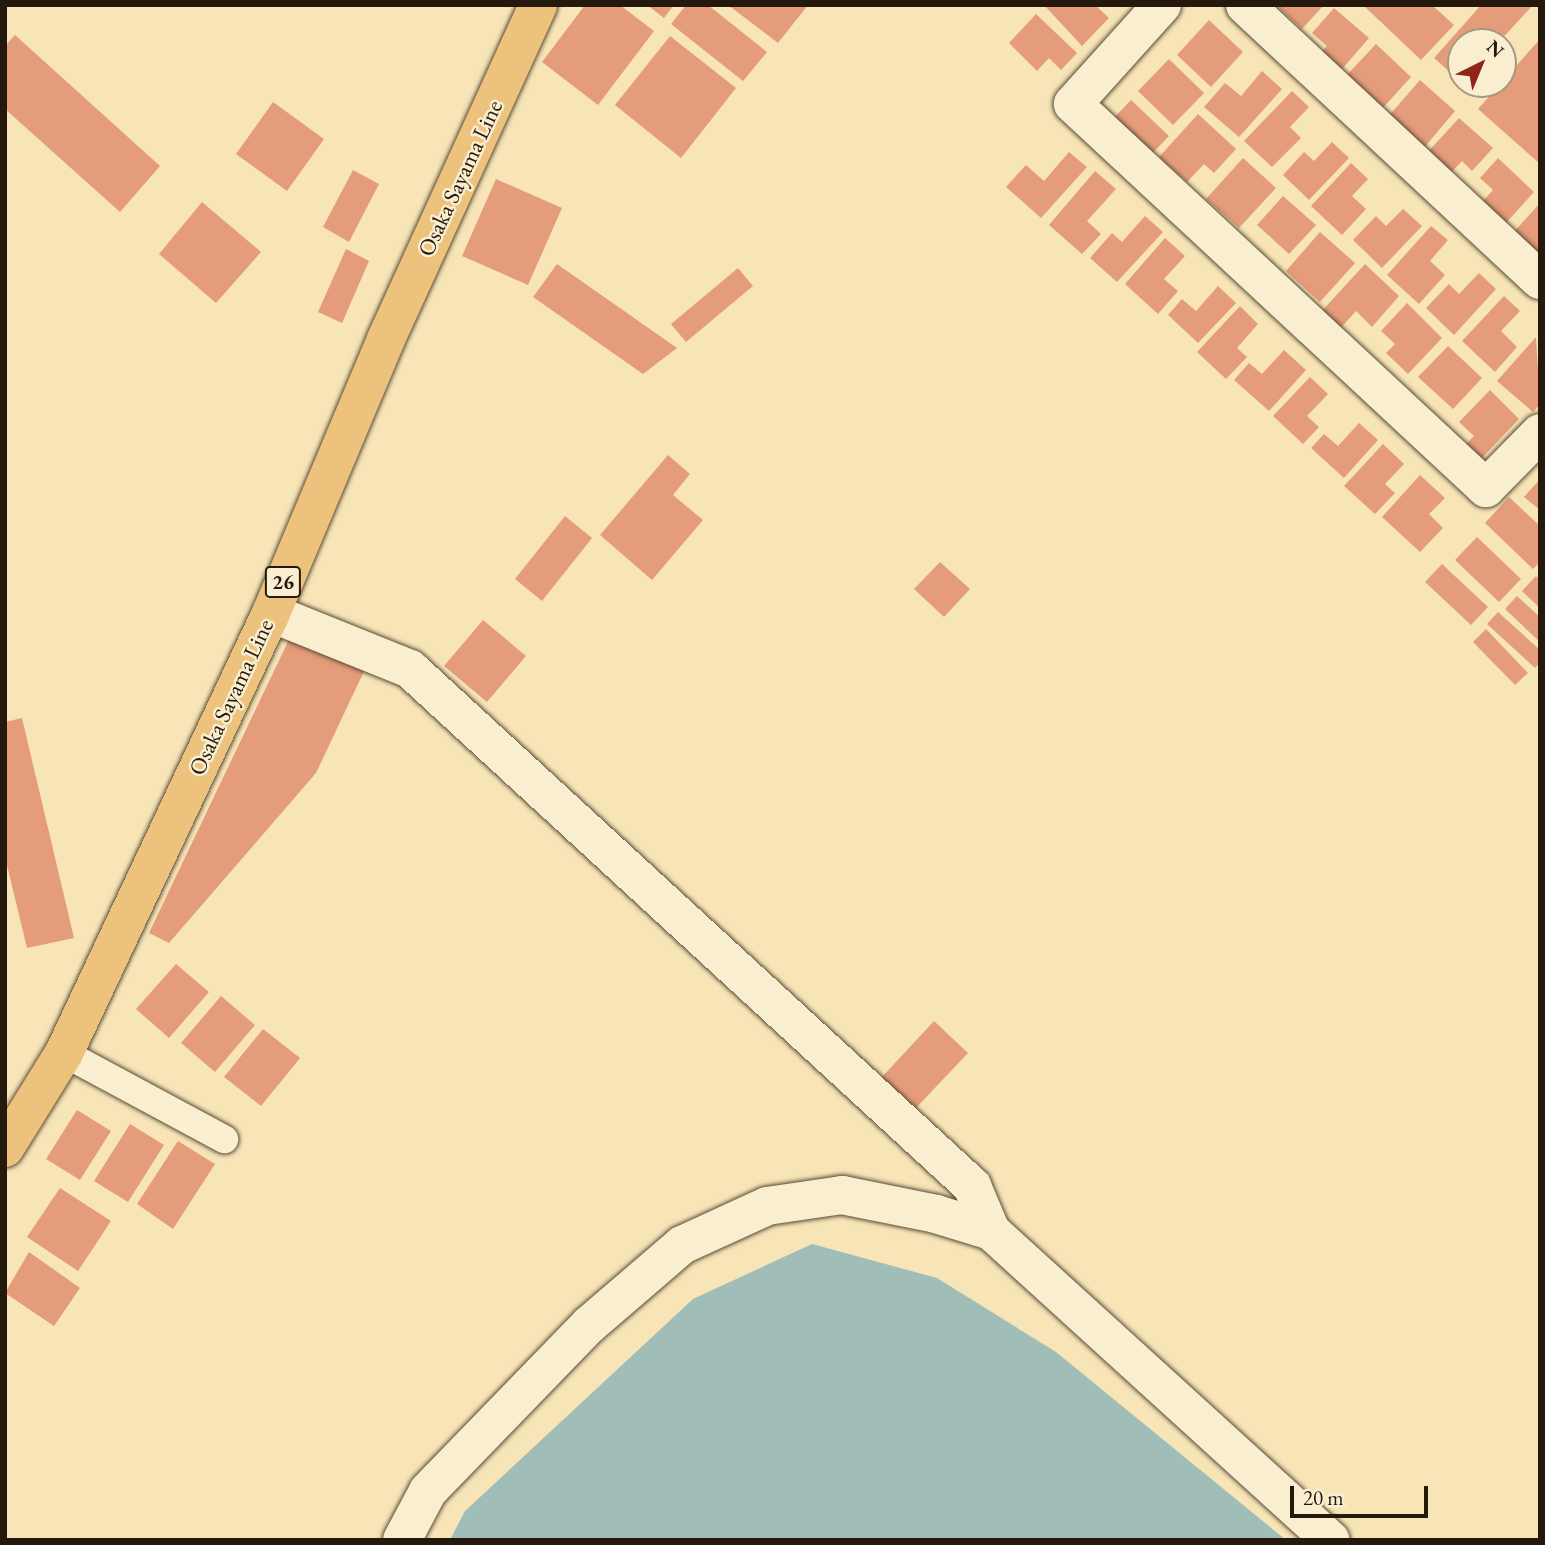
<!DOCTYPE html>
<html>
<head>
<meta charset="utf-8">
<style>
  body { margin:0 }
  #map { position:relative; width:1545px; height:1545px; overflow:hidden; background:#f7e5b7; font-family:"EB Garamond",serif }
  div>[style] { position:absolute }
  .water>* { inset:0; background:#a1bdb8 }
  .building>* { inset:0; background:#e59c7a }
  .roads { filter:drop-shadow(0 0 2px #5a4b37) drop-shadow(0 0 2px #5a4b37) }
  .lane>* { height:28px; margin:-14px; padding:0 14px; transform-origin:14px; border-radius:14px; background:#faeed0 }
  .street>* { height:38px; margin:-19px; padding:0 19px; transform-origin:19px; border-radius:19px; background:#faeed0 }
  .primary>* { height:38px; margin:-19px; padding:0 19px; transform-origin:19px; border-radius:19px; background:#ecc27c }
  span { translate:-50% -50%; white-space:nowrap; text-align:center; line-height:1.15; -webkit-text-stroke:5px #faeed0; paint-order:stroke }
  .shield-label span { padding:2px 5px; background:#faeed0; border:2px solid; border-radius:5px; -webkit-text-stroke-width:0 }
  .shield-label { font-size:21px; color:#25180c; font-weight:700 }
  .street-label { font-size:23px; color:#25180c }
  .frame { position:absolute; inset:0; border:7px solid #25180c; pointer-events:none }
  .north { position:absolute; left:1447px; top:28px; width:70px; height:70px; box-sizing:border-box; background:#faeed0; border:2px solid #a59882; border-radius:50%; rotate:43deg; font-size:19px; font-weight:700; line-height:28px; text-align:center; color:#25180c }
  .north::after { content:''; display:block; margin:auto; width:24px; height:32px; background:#8f2418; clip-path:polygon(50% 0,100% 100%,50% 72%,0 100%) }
  .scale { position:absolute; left:1290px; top:1486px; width:138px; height:32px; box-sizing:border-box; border:4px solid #25180c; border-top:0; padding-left:9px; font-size:21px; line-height:24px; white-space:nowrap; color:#25180c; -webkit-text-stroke:5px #faeed0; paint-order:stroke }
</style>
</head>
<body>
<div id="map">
  <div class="water">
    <div style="clip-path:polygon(812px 1244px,937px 1278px,1056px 1352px,1286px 1540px,450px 1540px,465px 1511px,693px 1299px)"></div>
  </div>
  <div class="building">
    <div style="clip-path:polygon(585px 5px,620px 5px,654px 31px,598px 105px,542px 62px)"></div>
    <div style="clip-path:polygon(647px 5px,674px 5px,664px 18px)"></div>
    <div style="clip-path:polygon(686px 5px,708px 5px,767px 52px,743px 81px,671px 24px)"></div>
    <div style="clip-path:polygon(728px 5px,808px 5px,778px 43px)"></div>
    <div style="clip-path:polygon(1044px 5px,1095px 5px,1109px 18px,1082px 46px)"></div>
    <div style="clip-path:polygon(1276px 5px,1324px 5px,1302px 29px)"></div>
    <div style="clip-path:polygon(1363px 5px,1432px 5px,1454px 25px,1421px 60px)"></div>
    <div style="clip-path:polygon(1481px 5px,1533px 5px,1499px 42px,1461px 42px,1461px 82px,1434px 58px)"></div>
    <div style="clip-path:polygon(1334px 8px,1369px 38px,1336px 76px,1316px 58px,1327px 46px,1312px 33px)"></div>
    <div style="clip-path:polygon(1036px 14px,1077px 53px,1061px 70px,1049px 58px,1037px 71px,1009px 43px)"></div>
    <div style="clip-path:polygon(1209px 20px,1243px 52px,1211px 87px,1177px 55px)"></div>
    <div style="clip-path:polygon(15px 35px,160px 166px,120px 212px,5px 109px,5px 46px)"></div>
    <div style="clip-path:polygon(670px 36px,736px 88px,681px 158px,615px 105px)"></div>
    <div style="clip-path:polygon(1540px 39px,1540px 164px,1478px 109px)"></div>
    <div style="clip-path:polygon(1376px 44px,1411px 77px,1381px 110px,1345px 77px)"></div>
    <div style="clip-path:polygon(1169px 59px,1204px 93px,1173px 125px,1138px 91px)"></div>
    <div style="clip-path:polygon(1262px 71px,1282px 89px,1239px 137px,1204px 107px,1225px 83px,1241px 96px)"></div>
    <div style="clip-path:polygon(1420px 80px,1455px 111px,1423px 149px,1387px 118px)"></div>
    <div style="clip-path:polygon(1292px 91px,1309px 107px,1290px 127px,1301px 138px,1272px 167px,1244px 141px)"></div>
    <div style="clip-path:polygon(1131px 100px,1169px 136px,1148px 158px,1110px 122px)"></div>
    <div style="clip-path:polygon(273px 102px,324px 139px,287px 191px,236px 154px)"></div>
    <div style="clip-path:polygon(1198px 114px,1236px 149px,1214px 173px,1204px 164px,1187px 182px,1159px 157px)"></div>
    <div style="clip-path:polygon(1459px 118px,1493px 148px,1472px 171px,1462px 161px,1449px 175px,1426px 154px)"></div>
    <div style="clip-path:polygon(1332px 142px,1349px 158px,1309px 200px,1283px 175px,1304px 152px,1314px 161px)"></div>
    <div style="clip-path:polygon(1069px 152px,1087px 167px,1041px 218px,1006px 187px,1026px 165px,1044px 181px)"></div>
    <div style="clip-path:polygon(1243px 158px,1276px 188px,1239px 228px,1206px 199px)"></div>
    <div style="clip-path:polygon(1498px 158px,1534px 192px,1506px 223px,1483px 201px,1493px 190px,1480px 178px)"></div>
    <div style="clip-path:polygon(1351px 163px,1368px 179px,1352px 196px,1366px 209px,1342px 235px,1311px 206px)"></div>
    <div style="clip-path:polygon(353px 170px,379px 184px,349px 242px,323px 227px)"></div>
    <div style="clip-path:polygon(1095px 171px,1116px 189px,1087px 221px,1101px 234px,1082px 254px,1049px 225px)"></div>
    <div style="clip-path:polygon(496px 179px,562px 208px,528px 285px,462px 256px)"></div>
    <div style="clip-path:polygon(1283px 196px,1316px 225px,1289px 254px,1257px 225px)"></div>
    <div style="clip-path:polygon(202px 202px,261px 252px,216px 303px,159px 254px)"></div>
    <div style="clip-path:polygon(1540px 203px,1540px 254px,1511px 235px)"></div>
    <div style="clip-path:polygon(1403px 209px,1422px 226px,1382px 268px,1353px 240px,1376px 216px,1386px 226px)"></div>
    <div style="clip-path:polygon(1145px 216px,1163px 232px,1117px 282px,1090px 258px,1112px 233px,1122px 242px)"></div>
    <div style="clip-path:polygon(1431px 226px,1448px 240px,1430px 261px,1445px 275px,1419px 304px,1387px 275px)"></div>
    <div style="clip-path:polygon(1320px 232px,1355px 263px,1320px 302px,1286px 271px)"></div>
    <div style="clip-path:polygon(1165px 238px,1185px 256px,1164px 279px,1178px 291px,1158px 314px,1125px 284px)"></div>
    <div style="clip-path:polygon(346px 249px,369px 261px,342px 323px,318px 312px)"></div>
    <div style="clip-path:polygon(557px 264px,677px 348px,643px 374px,533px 297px)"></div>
    <div style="clip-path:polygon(1365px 264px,1399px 296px,1372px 327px,1356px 311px,1339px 330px,1320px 313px)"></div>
    <div style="clip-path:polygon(738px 268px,753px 286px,686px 342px,671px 324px)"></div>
    <div style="clip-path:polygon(1479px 273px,1496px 289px,1454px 335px,1426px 308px,1449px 284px,1459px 294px)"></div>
    <div style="clip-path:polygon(1218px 286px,1236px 303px,1198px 343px,1168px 315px,1182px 299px,1196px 311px)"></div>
    <div style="clip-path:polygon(1504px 296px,1520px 311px,1501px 331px,1517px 347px,1495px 372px,1462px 341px)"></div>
    <div style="clip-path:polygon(1407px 303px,1442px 338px,1408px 374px,1386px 353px,1395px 344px,1381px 331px)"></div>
    <div style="clip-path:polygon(1240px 306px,1258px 324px,1237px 348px,1247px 357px,1226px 379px,1197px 352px)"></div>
    <div style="clip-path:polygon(1536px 337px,1540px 404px,1533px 412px,1497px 381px)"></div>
    <div style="clip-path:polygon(1448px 346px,1482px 378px,1453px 409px,1418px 377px)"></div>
    <div style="clip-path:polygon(1284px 350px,1306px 370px,1269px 411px,1234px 380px,1249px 363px,1262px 374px)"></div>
    <div style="clip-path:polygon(1310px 377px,1328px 394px,1307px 416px,1319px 427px,1303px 444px,1273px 416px)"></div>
    <div style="clip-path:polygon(1490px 390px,1519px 419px,1480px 460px,1465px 445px,1474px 436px,1459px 422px)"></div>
    <div style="clip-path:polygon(1359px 423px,1378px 440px,1344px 478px,1311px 448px,1324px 434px,1338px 446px)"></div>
    <div style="clip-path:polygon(1383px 444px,1404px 464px,1385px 484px,1395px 493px,1375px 514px,1344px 486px)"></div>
    <div style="clip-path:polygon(668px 455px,690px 474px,673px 495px,703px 520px,652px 580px,600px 535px)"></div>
    <div style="clip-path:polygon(1420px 475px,1445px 498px,1429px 514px,1443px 528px,1420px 552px,1382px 517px)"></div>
    <div style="clip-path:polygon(1540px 479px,1540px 510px,1524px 497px)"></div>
    <div style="clip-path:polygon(1509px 497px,1540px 526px,1540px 562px,1533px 569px,1485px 523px)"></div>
    <div style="clip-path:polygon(565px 516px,592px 538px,542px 601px,515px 579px)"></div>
    <div style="clip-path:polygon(1477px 537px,1521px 579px,1499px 602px,1455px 560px)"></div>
    <div style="clip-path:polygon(940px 562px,970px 589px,944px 617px,914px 589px)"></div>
    <div style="clip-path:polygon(1442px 564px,1488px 607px,1471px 625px,1425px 582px)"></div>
    <div style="clip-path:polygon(1536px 576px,1540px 580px,1540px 608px,1522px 591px)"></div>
    <div style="clip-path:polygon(1517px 596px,1540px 617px,1540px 642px,1505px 609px)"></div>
    <div style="clip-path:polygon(1498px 612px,1540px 650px,1540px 663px,1535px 668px,1487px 624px)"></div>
    <div style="clip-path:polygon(483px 620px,526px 656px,487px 702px,444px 666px)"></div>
    <div style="clip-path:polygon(294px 629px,367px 665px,316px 773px,169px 943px,149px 933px)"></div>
    <div style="clip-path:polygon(1486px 629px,1528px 673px,1515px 685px,1473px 642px)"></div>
    <div style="clip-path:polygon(22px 718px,74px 938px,27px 948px,5px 857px,5px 722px)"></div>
    <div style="clip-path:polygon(176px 964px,209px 992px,169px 1038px,136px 1009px)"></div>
    <div style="clip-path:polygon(221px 996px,255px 1025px,215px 1072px,181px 1043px)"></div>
    <div style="clip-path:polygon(934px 1021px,968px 1053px,914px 1110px,881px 1078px)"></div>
    <div style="clip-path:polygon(263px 1029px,300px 1058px,261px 1106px,224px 1077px)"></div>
    <div style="clip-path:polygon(77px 1110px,111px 1131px,80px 1180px,46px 1159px)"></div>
    <div style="clip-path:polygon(130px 1124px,164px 1145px,128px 1202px,94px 1181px)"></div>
    <div style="clip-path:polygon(178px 1141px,215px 1164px,173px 1229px,137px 1204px)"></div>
    <div style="clip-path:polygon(60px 1188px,111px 1221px,78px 1271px,27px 1237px)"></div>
    <div style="clip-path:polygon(29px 1252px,80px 1288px,54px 1326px,5px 1293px)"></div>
  </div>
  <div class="roads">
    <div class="lane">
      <div style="left:64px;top:1053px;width:182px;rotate:28.3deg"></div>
    </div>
    <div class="street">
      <div style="left:1162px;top:5px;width:133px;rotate:132deg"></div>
      <div style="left:1073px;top:104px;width:564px;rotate:42.92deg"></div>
      <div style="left:1486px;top:488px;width:77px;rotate:-45.5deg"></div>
      <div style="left:1245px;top:5px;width:403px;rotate:43deg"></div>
      <div style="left:271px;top:613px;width:150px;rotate:21.9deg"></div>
      <div style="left:410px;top:669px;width:764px;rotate:42.61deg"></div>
      <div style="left:972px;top:1186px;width:49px;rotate:67.1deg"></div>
      <div style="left:402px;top:1540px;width:55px;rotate:-62deg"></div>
      <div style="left:428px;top:1491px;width:231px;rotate:-45.9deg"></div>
      <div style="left:589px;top:1325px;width:123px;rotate:-40.7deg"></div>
      <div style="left:682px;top:1245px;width:94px;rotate:-24.6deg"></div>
      <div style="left:767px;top:1206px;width:76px;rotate:-8.3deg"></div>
      <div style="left:842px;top:1195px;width:96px;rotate:11.4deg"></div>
      <div style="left:936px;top:1214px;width:58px;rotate:17.2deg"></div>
      <div style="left:991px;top:1231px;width:459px;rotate:42.3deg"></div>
    </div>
    <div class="primary">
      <div style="left:5px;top:1148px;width:112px;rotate:-58.2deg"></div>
      <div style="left:64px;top:1053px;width:486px;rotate:-64.8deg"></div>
      <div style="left:271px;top:613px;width:297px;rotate:-67.2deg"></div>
      <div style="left:386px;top:339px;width:367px;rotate:-65.5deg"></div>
    </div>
  </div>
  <div class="shield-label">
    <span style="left:283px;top:582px">26</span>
  </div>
  <div class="street-label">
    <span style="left:460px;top:178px;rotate:-65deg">Osaka Sayama Line</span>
    <span style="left:231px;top:697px;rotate:-65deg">Osaka Sayama Line</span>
  </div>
  <div class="frame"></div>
  <div class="north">N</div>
  <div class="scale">20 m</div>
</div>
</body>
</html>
